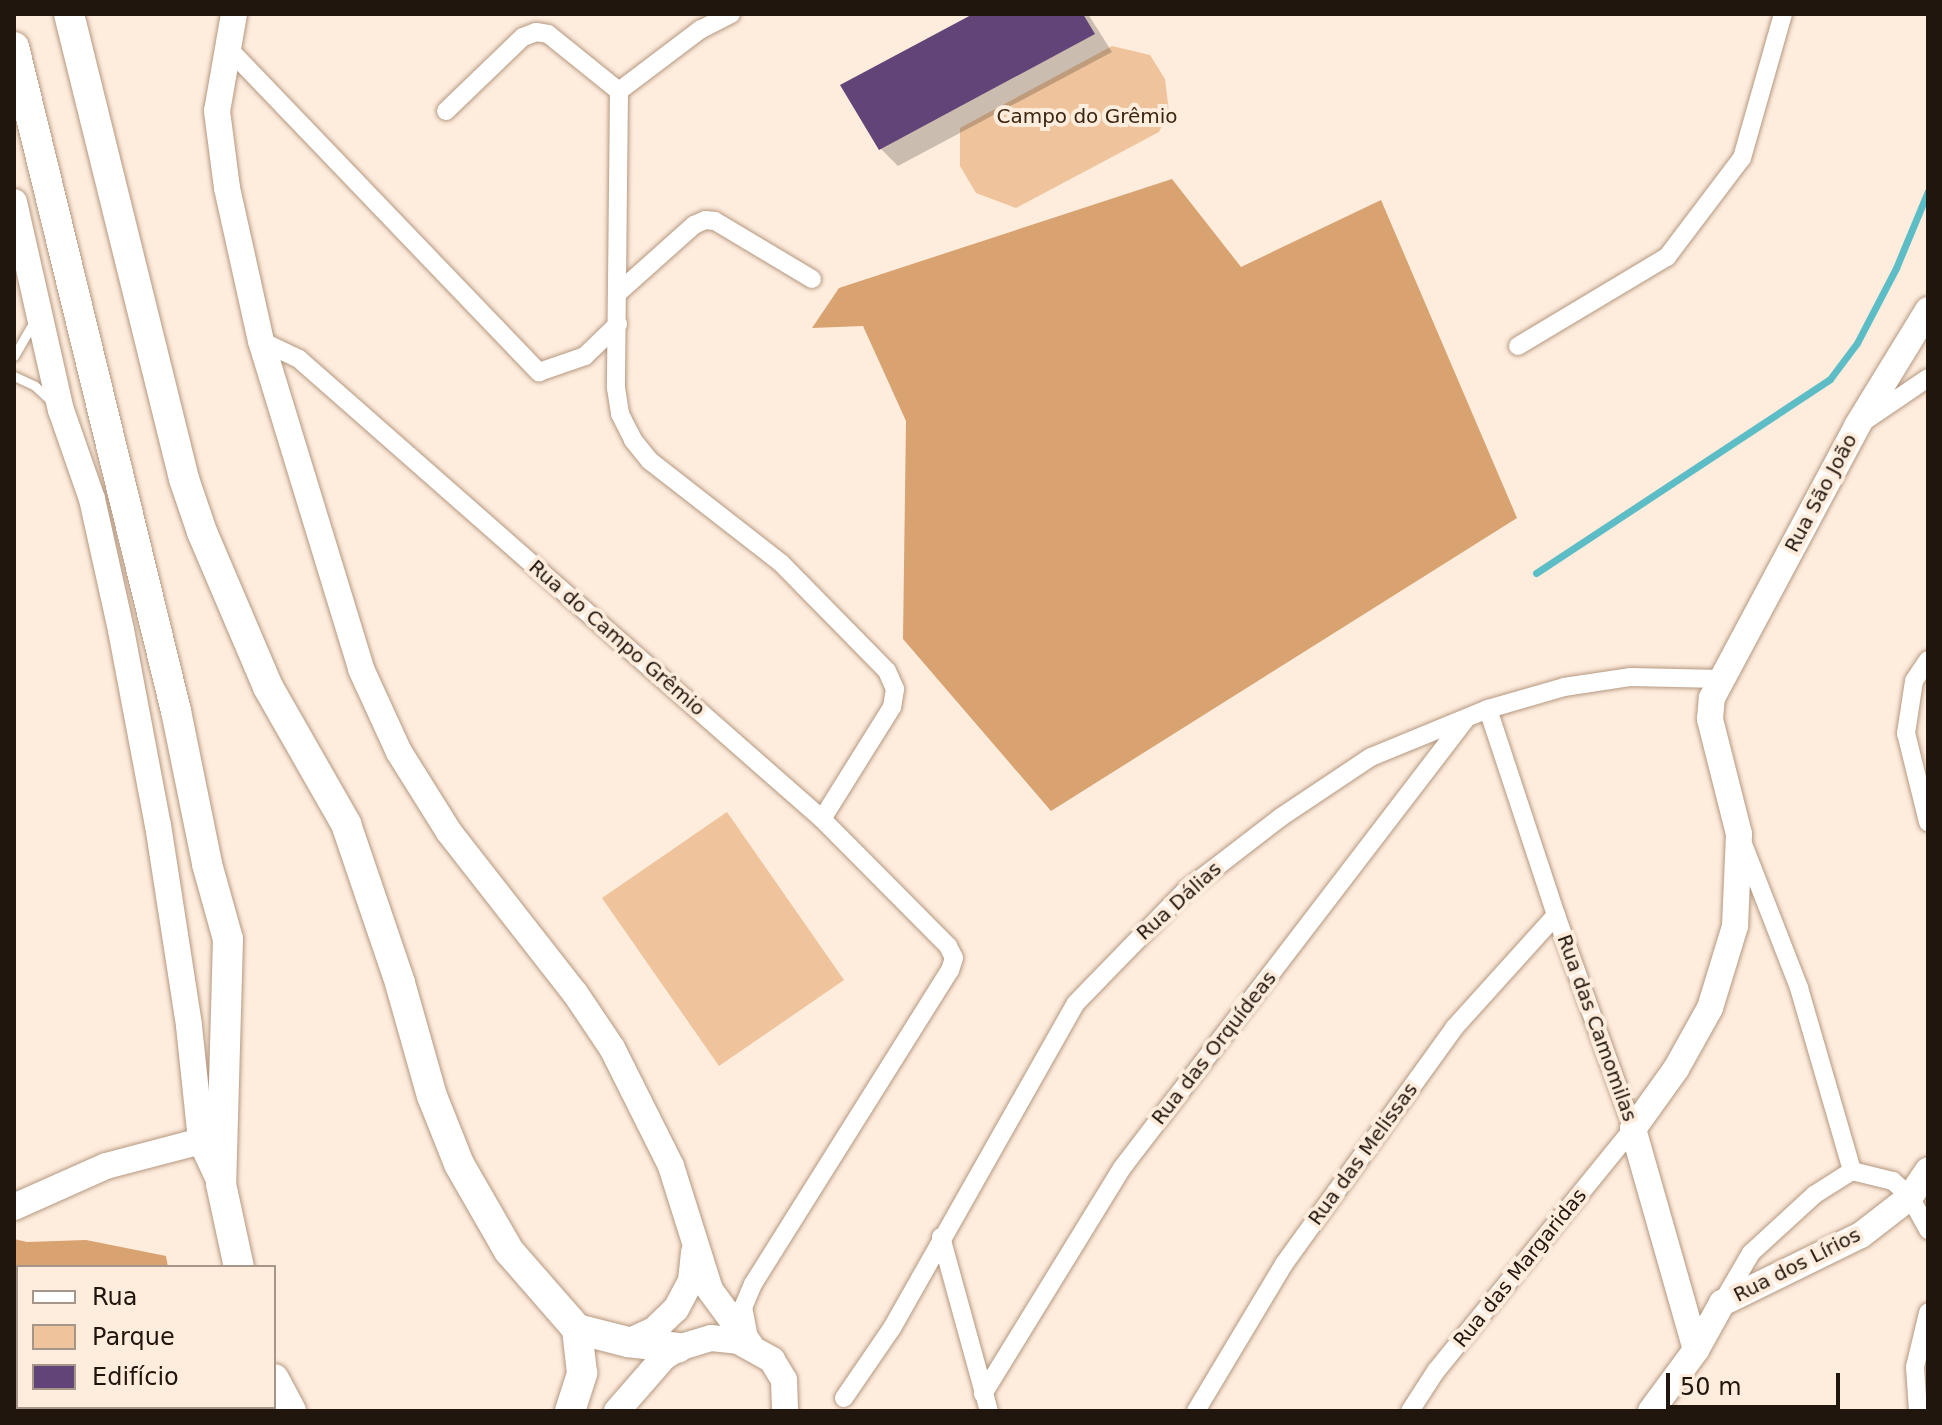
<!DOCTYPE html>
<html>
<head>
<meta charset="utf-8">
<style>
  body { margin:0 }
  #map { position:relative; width:1942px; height:1425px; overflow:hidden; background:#feecdc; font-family:"DejaVu Sans",sans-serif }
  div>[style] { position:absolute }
  .green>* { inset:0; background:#efc39b }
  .forest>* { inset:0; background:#d8a271 }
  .shadow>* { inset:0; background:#0003 }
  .stream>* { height:7px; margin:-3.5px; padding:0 3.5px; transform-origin:3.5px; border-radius:3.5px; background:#5dbdc6 }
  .building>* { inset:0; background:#634479 }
  .roads { filter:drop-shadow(0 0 2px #b49880) drop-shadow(0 0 2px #b49880) }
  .lane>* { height:9px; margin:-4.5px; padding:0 4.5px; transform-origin:4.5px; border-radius:4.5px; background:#fff }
  .street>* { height:18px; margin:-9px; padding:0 9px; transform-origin:9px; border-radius:9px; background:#fff }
  .secondary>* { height:26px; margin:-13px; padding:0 13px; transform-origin:13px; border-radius:13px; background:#fff }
  .primary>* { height:30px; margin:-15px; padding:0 15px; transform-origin:15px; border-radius:15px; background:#fff }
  span { translate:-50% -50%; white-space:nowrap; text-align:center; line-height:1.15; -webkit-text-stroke:8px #feecdc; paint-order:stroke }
  .park-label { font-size:20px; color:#3d2610 }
  .street-label { font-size:20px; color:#20160d }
  .frame { position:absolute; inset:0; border:16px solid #20160d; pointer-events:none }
  .legend { position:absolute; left:16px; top:1265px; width:260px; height:144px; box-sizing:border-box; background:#feecdc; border:2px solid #a59689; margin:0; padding:10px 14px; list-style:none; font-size:24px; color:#20160d }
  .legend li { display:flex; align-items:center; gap:16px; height:40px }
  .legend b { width:40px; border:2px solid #a59689 }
  .scale { position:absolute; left:1666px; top:1373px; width:174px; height:36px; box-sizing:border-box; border:4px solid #20160d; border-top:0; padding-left:10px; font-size:24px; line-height:28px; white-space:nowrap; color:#20160d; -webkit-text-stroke:6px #feecdc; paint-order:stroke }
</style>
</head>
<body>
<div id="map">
  <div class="green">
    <div style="clip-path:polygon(1112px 46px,1150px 55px,1165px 79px,1169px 112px,1159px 132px,1016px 208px,976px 193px,960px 166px,960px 128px)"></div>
    <div style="clip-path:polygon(727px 812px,844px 980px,719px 1066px,602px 898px)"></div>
  </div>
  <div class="forest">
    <div style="clip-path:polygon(1172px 179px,1241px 267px,1381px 200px,1517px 518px,1051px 811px,903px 639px,906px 421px,863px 326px,812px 328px,839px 288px)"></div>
    <div style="clip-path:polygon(14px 1239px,27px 1242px,86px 1240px,166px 1256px,168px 1267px,18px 1267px,18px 1407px,217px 1407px,220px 1411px,14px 1411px)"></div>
  </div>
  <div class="shadow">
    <div style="clip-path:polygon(977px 14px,1088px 14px,1112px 52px,898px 166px,880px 148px)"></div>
  </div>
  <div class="stream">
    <div style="left:1536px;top:573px;width:352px;rotate:-33.4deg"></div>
    <div style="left:1830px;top:379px;width:45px;rotate:-53.1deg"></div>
    <div style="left:1857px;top:343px;width:85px;rotate:-62.5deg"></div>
    <div style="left:1896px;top:268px;width:83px;rotate:-67.4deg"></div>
  </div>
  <div class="building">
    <div style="clip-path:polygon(973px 14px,1083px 14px,1095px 34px,879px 150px,840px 85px)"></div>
  </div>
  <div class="roads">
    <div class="lane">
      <div style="left:14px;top:356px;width:39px;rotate:-60deg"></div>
      <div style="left:14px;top:376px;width:23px;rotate:25deg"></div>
      <div style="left:35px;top:386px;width:22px;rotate:43deg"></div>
    </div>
    <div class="street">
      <div style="left:731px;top:14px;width:34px;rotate:153deg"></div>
      <div style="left:701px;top:29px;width:103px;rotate:142.9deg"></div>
      <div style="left:619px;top:91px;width:297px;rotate:90.6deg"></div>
      <div style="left:616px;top:388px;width:26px;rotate:81deg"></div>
      <div style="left:620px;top:414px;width:29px;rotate:63deg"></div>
      <div style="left:633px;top:440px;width:27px;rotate:51deg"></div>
      <div style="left:650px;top:461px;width:166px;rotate:37.9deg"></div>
      <div style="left:781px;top:563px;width:151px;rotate:45.5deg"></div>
      <div style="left:887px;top:671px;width:20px;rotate:66deg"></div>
      <div style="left:895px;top:689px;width:18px;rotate:99deg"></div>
      <div style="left:892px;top:707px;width:132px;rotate:122deg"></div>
      <div style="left:227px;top:47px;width:451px;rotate:46.2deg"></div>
      <div style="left:539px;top:372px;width:49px;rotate:-19.2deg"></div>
      <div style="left:585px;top:356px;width:46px;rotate:-44.1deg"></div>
      <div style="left:446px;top:111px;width:107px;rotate:-43.9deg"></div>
      <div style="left:523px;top:37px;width:14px;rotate:-21deg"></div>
      <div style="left:536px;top:32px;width:12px;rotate:9deg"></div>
      <div style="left:548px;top:34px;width:91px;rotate:38.8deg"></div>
      <div style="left:619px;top:292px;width:101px;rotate:-41.8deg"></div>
      <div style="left:694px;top:225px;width:12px;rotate:-24deg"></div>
      <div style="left:705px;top:220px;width:10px;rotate:6deg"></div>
      <div style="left:715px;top:221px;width:113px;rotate:30.9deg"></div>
      <div style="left:261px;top:341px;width:42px;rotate:25.3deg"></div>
      <div style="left:299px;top:359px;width:697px;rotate:41.33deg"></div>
      <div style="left:822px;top:819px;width:179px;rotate:45.2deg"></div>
      <div style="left:948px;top:946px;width:13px;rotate:63deg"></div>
      <div style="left:954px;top:958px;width:13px;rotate:108deg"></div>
      <div style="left:950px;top:970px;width:371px;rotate:122.1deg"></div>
      <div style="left:753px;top:1284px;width:25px;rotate:113deg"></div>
      <div style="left:743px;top:1307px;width:33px;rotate:79deg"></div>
      <div style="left:1518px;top:346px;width:174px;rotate:-30.9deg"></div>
      <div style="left:1667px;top:257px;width:124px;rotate:-52.9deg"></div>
      <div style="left:1742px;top:158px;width:150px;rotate:-74.1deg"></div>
      <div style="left:1866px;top:420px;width:75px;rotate:-34.1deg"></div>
      <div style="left:1928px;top:660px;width:25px;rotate:124deg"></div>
      <div style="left:1914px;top:681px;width:53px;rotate:98.7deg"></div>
      <div style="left:1906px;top:733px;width:92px;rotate:76.1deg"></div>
      <div style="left:1743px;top:844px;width:155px;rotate:68.7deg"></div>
      <div style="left:1799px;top:988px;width:191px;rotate:73.8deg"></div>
      <div style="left:941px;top:1237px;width:180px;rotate:74.6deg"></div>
      <div style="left:1723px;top:1301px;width:56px;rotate:-59.7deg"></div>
      <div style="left:1751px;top:1253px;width:86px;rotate:-42.6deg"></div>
      <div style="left:1814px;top:1195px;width:45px;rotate:-32.3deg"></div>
      <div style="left:1852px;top:1171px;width:42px;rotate:13.7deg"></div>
      <div style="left:1893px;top:1181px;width:23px;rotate:43deg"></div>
      <div style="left:1910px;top:1197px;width:38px;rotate:61deg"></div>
      <div style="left:983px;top:1394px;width:265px;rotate:-58.4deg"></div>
      <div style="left:1122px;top:1168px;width:564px;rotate:-52.56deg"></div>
      <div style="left:844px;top:1398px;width:85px;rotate:-55.6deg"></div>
      <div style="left:892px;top:1328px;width:373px;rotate:-60.5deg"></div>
      <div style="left:1076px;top:1003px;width:156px;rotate:-45.8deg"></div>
      <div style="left:1185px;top:891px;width:121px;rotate:-37.6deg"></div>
      <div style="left:1281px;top:817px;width:108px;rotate:-33.7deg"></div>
      <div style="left:1371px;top:757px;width:126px;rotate:-22.3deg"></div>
      <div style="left:1488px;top:709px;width:79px;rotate:-16.1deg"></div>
      <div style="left:1564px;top:687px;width:68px;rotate:-8.5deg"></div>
      <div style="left:1631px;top:677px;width:90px;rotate:1.3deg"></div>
      <div style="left:1196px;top:1411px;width:171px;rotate:-59.1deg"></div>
      <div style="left:1284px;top:1264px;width:291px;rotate:-54.2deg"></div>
      <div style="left:1454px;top:1028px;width:152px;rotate:-47.9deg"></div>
      <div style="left:1410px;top:1411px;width:48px;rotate:-57deg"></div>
      <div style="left:1436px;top:1371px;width:312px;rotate:-50.9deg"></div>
      <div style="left:1633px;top:1129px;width:227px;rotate:-109.8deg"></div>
      <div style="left:1556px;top:915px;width:217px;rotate:-108.3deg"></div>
      <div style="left:1918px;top:1411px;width:44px;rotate:-93.9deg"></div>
      <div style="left:1915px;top:1367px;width:56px;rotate:-76.5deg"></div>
    </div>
    <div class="secondary">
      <div style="left:234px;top:14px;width:98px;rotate:99.9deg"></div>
      <div style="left:217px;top:111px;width:78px;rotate:82.6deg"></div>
      <div style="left:227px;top:188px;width:157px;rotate:77.5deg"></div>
      <div style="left:261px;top:341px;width:343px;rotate:73deg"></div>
      <div style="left:361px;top:669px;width:91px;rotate:65.4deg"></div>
      <div style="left:399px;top:752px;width:94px;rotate:58deg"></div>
      <div style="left:449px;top:832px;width:204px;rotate:52deg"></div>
      <div style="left:575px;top:993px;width:66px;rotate:56.1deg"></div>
      <div style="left:612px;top:1048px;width:132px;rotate:63.4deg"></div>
      <div style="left:671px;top:1166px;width:130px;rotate:72.5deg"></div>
      <div style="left:710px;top:1290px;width:69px;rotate:53.8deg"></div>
      <div style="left:14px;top:202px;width:213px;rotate:77.3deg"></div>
      <div style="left:61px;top:410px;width:94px;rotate:70.8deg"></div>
      <div style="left:92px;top:499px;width:134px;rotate:77.5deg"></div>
      <div style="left:121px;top:630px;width:198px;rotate:79.3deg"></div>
      <div style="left:158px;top:825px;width:203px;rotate:81.2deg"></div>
      <div style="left:189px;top:1026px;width:116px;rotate:84deg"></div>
      <div style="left:201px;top:1141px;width:47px;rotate:65.1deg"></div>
      <div style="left:14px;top:1207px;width:101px;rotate:-24deg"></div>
      <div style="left:106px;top:1166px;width:98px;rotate:-14.7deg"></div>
      <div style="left:628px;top:1342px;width:29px;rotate:-25deg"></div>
      <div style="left:654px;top:1330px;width:30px;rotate:-44deg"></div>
      <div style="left:676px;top:1309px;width:32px;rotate:-62deg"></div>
      <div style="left:691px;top:1281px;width:29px;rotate:-84deg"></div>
      <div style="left:1696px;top:1350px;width:230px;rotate:-105.9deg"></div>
      <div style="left:1633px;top:1129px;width:74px;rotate:-54.4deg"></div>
      <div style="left:1676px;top:1069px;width:70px;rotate:-60.9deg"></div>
      <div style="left:1710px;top:1008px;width:86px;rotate:-73deg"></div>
      <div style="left:1735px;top:926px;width:92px;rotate:-87.5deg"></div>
      <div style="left:1739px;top:834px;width:119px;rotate:-104.2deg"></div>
      <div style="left:1710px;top:719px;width:21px;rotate:-85deg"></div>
      <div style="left:1712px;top:698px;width:308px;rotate:-61.9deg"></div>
      <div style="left:1857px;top:426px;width:136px;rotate:-58.5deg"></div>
      <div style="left:617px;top:1411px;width:72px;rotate:-49deg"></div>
      <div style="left:664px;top:1357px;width:17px;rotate:-33deg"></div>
      <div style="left:678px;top:1348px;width:34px;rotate:-17deg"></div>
      <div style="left:711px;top:1338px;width:27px;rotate:6deg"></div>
      <div style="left:738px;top:1341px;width:39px;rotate:29deg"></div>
      <div style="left:772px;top:1360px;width:23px;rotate:59deg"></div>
      <div style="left:784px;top:1380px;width:31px;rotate:88deg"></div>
      <div style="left:1651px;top:1411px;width:76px;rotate:-53.6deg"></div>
      <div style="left:1696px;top:1350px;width:54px;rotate:-61deg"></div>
      <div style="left:1722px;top:1303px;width:155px;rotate:-26.1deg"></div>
      <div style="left:1861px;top:1235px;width:62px;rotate:-37.8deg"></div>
      <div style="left:1910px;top:1197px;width:32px;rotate:-56deg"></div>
    </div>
    <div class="primary">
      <div style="left:69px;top:14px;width:479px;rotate:76.1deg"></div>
      <div style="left:184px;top:479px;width:56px;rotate:71.2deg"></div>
      <div style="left:202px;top:532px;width:168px;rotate:66.9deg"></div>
      <div style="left:268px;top:687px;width:158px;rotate:60.3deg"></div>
      <div style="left:346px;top:824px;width:168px;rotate:71.2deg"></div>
      <div style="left:400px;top:983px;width:117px;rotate:74.2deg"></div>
      <div style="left:432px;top:1096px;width:73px;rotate:68.3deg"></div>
      <div style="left:459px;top:1164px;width:100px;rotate:60.1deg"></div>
      <div style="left:509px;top:1251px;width:103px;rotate:48.9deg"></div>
      <div style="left:577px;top:1329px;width:53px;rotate:14.3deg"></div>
      <div style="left:628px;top:1342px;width:50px;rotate:6.8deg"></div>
      <div style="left:14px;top:47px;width:683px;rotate:76.29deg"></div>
      <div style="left:176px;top:711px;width:156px;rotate:78.5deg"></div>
      <div style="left:207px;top:864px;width:78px;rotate:74.4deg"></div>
      <div style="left:228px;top:939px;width:245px;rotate:91.6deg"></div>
      <div style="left:221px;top:1184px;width:85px;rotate:77.8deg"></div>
      <div style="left:274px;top:1379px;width:36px;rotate:62deg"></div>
      <div style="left:570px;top:1411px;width:40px;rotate:-72deg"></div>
      <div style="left:582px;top:1373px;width:44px;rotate:-96.5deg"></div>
    </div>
  </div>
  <div class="park-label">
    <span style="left:1087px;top:116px">Campo do Grêmio</span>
  </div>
  <div class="street-label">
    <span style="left:1821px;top:493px;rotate:-62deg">Rua São João</span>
    <span style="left:617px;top:638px;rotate:41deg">Rua do Campo Grêmio</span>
    <span style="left:1179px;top:901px;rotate:-42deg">Rua Dálias</span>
    <span style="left:1597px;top:1028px;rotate:70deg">Rua das Camomilas</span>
    <span style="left:1214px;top:1048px;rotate:-52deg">Rua das Orquídeas</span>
    <span style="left:1363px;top:1154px;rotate:-54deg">Rua das Melissas</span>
    <span style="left:1797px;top:1265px;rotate:-27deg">Rua dos Lírios</span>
    <span style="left:1520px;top:1268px;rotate:-51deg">Rua das Margaridas</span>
  </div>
  <div class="frame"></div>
  <ul class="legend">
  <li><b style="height:10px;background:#fff"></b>Rua</li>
  <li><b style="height:22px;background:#efc39b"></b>Parque</li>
  <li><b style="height:22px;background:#634479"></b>Edifício</li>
  </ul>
  <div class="scale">50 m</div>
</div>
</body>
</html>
